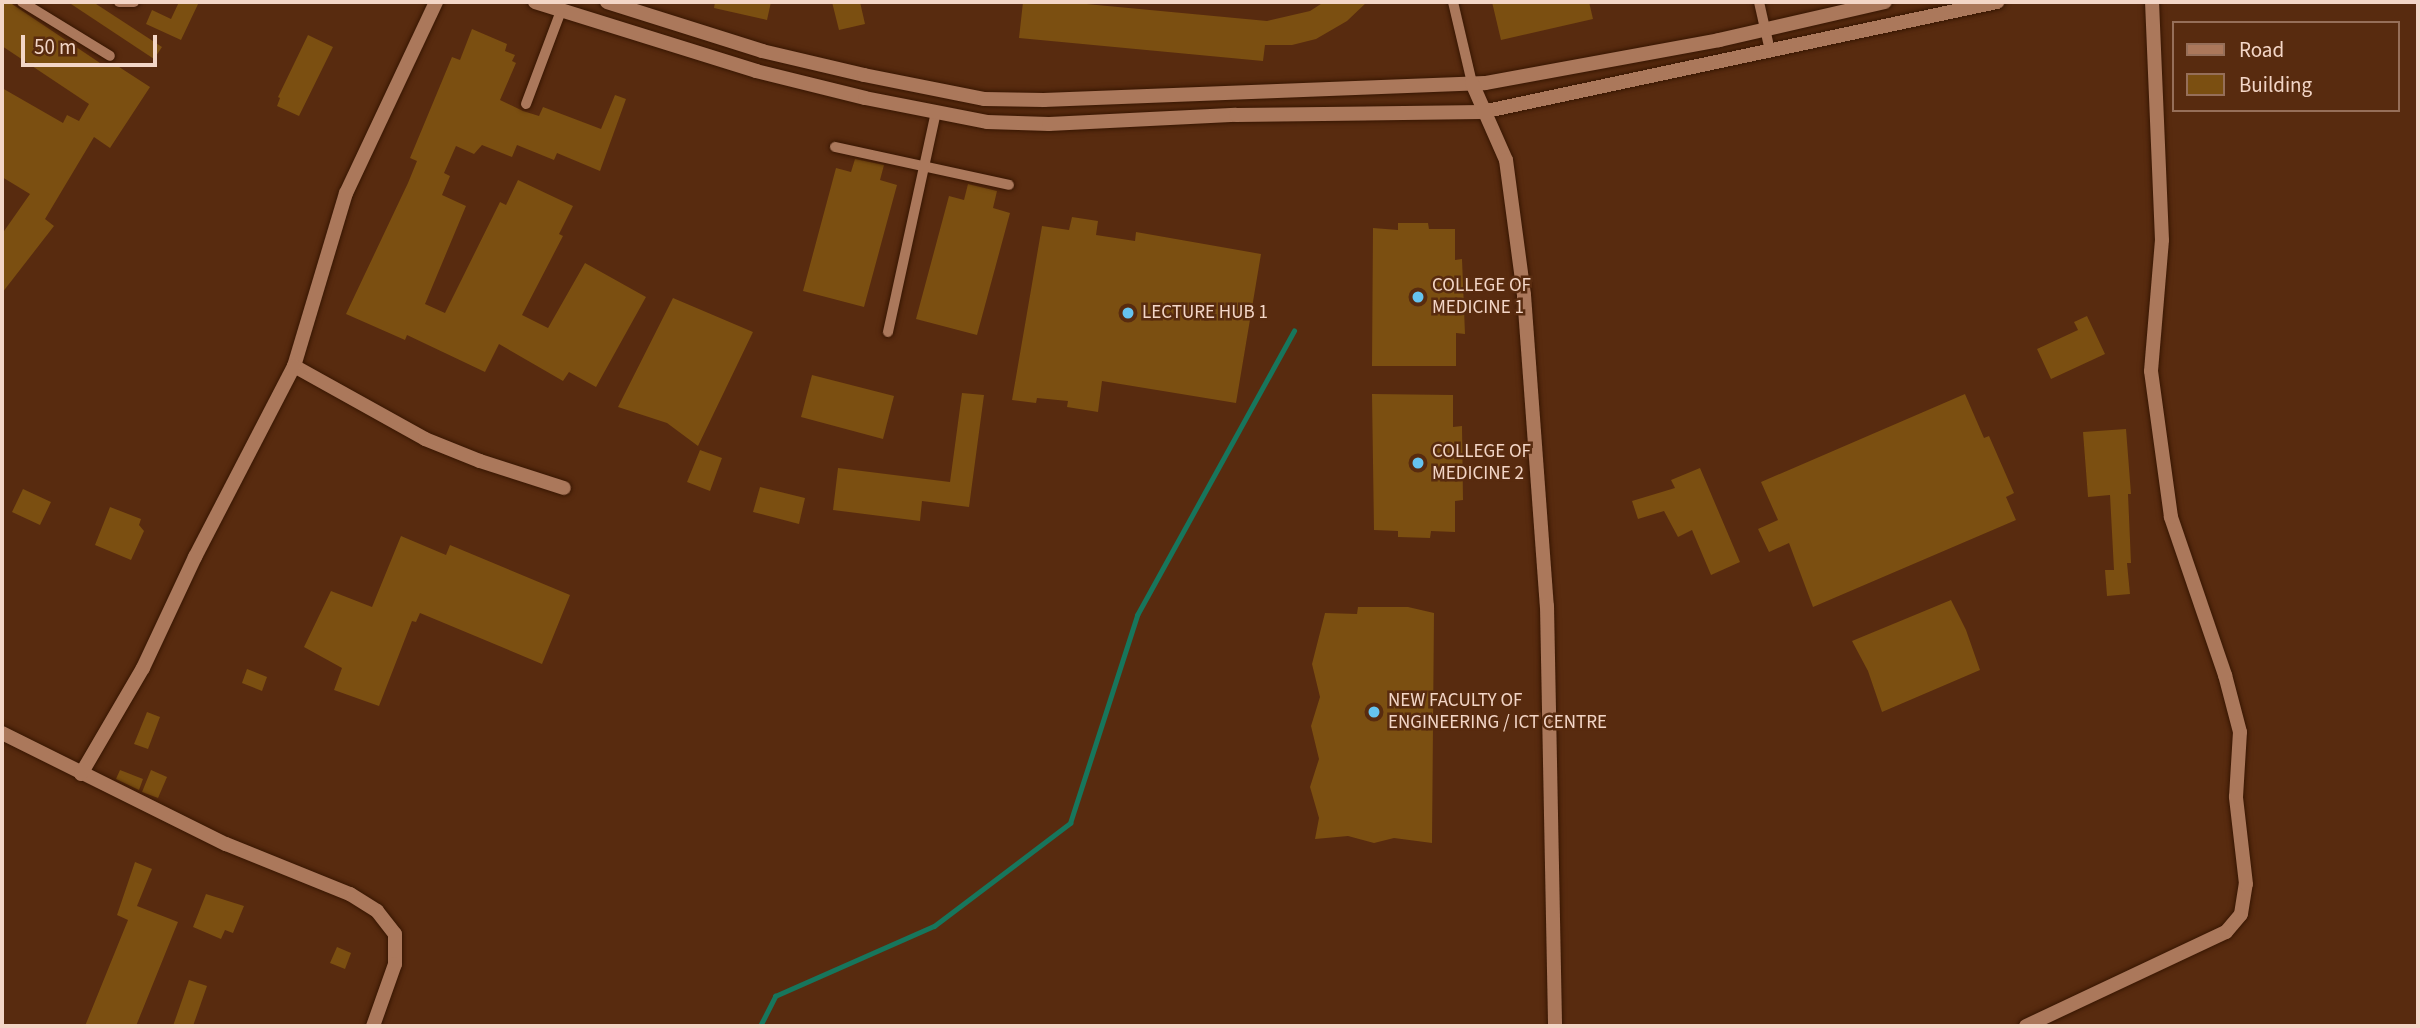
<!DOCTYPE html>
<html>
<head>
<meta charset="utf-8">
<style>
  body { margin:0 }
  #map { position:relative; width:2420px; height:1028px; overflow:hidden; background:#582b0f; font-family:"Source Sans 3",sans-serif }
  div>[style] { position:absolute }
  .stream>* { height:5px; margin:-2.5px; padding:0 2.5px; transform-origin:2.5px; border-radius:2.5px; background:#17765c }
  .building>* { inset:0; background:#7b4f11 }
  .roads { filter:drop-shadow(0 0 2px #371602) drop-shadow(0 0 2px #371602) }
  .lane>* { height:10px; margin:-5px; padding:0 5px; transform-origin:5px; border-radius:5px; background:#ab785b }
  .street>* { height:14px; margin:-7px; padding:0 7px; transform-origin:7px; border-radius:7px; background:#ab785b }
  .dots>* { width:19px; height:19px; translate:-50% -50%; box-sizing:border-box; border:4px solid #582b0f; border-radius:50% }
  span { translate:-50% -50%; white-space:nowrap; text-align:center; line-height:1.15; -webkit-text-stroke:5px #582b0f; paint-order:stroke }
  .poi-label { font-size:19px; color:#f3d6c7 }
  .left { translate:0 -50%; text-align:left }
  .frame { position:absolute; inset:0; border:4px solid #f3d6c7; pointer-events:none }
  .legend { position:absolute; left:2172px; top:21px; width:228px; height:91px; box-sizing:border-box; background:#582b0f; border:2px solid #966f59; margin:0; padding:9px 12px; list-style:none; font-size:21px; color:#f3d6c7 }
  .legend li { display:flex; align-items:center; gap:14px; height:35px }
  .legend b { width:35px; border:2px solid #966f59 }
  .scale { position:absolute; left:21px; top:35px; width:136px; height:32px; box-sizing:border-box; border:4px solid #f3d6c7; border-top:0; padding-left:9px; font-size:21px; line-height:24px; white-space:nowrap; color:#f3d6c7; -webkit-text-stroke:5px #582b0f; paint-order:stroke }
</style>
</head>
<body>
<div id="map">
  <div class="stream">
    <div style="left:760px;top:1026px;width:34px;rotate:-63deg"></div>
    <div style="left:775px;top:996px;width:174px;rotate:-23.8deg"></div>
    <div style="left:934px;top:926px;width:171px;rotate:-37.1deg"></div>
    <div style="left:1070px;top:823px;width:219px;rotate:-72.1deg"></div>
    <div style="left:1137px;top:615px;width:325px;rotate:-61.1deg"></div>
  </div>
  <div class="building">
    <div style="clip-path:polygon(2px 2px,9px 2px,103px 65px,113px 63px,150px 87px,110px 148px,94px 137px,45px 219px,54px 226px,2px 293px,2px 234px,30px 194px,2px 177px,2px 88px,63px 123px,67px 115px,79px 121px,89px 104px,2px 46px)"></div>
    <div style="clip-path:polygon(68px 2px,93px 2px,162px 47px,154px 59px)"></div>
    <div style="clip-path:polygon(179px 2px,199px 2px,181px 40px,146px 24px,152px 10px,171px 19px)"></div>
    <div style="clip-path:polygon(715px 2px,771px 2px,767px 20px,714px 8px)"></div>
    <div style="clip-path:polygon(832px 2px,860px 2px,865px 24px,839px 30px)"></div>
    <div style="clip-path:polygon(1023px 2px,1065px 2px,1267px 21px,1310px 11px,1324px 2px,1367px 2px,1347px 21px,1316px 39px,1292px 45px,1265px 45px,1263px 61px,1019px 38px)"></div>
    <div style="clip-path:polygon(1492px 2px,1589px 2px,1593px 19px,1501px 40px)"></div>
    <div style="clip-path:polygon(472px 29px,507px 44px,505px 51px,515px 55px,512px 61px,516px 63px,500px 100px,523px 111px,539px 116px,543px 107px,601px 129px,615px 95px,626px 99px,600px 171px,557px 153px,554px 160px,517px 145px,512px 157px,482px 145px,474px 154px,456px 146px,444px 173px,450px 176px,442px 195px,466px 206px,425px 304px,445px 313px,500px 202px,506px 205px,518px 180px,573px 206px,559px 234px,563px 236px,522px 315px,548px 328px,585px 263px,646px 297px,596px 387px,569px 372px,563px 381px,499px 344px,485px 372px,407px 335px,405px 340px,346px 314px,408px 183px,417px 161px,410px 158px,452px 57px,460px 60px)"></div>
    <div style="clip-path:polygon(308px 35px,333px 47px,299px 116px,277px 106px,280px 98px,278px 97px)"></div>
    <div style="clip-path:polygon(855px 159px,884px 165px,880px 180px,897px 185px,864px 307px,803px 291px,836px 168px,851px 172px)"></div>
    <div style="clip-path:polygon(968px 184px,997px 191px,993px 208px,1010px 213px,977px 335px,916px 319px,949px 196px,964px 200px)"></div>
    <div style="clip-path:polygon(1072px 217px,1098px 221px,1096px 235px,1135px 241px,1136px 232px,1261px 254px,1236px 403px,1102px 381px,1098px 412px,1067px 407px,1068px 401px,1037px 398px,1036px 403px,1012px 400px,1042px 226px,1069px 230px)"></div>
    <div style="clip-path:polygon(1398px 223px,1428px 223px,1429px 229px,1455px 229px,1455px 260px,1462px 259px,1465px 334px,1456px 333px,1456px 366px,1372px 366px,1373px 228px,1398px 230px)"></div>
    <div style="clip-path:polygon(673px 298px,753px 332px,698px 446px,667px 423px,618px 407px)"></div>
    <div style="clip-path:polygon(2087px 316px,2105px 354px,2051px 379px,2037px 349px,2078px 330px,2074px 322px)"></div>
    <div style="clip-path:polygon(812px 375px,894px 396px,883px 439px,801px 417px)"></div>
    <div style="clip-path:polygon(962px 393px,984px 395px,969px 507px,922px 501px,920px 521px,833px 510px,838px 468px,950px 482px)"></div>
    <div style="clip-path:polygon(1372px 394px,1453px 395px,1453px 427px,1462px 426px,1463px 500px,1455px 501px,1455px 532px,1431px 531px,1430px 538px,1398px 537px,1398px 531px,1374px 530px)"></div>
    <div style="clip-path:polygon(1965px 394px,1984px 438px,1989px 436px,2014px 493px,2006px 497px,2016px 520px,1813px 607px,1789px 543px,1769px 552px,1758px 529px,1778px 520px,1761px 482px)"></div>
    <div style="clip-path:polygon(2126px 429px,2131px 494px,2128px 494px,2131px 563px,2127px 563px,2130px 594px,2107px 596px,2105px 570px,2114px 570px,2110px 495px,2088px 497px,2083px 432px)"></div>
    <div style="clip-path:polygon(700px 450px,722px 458px,710px 491px,687px 482px)"></div>
    <div style="clip-path:polygon(1700px 468px,1740px 562px,1711px 575px,1692px 530px,1678px 537px,1664px 511px,1638px 519px,1632px 501px,1675px 488px,1671px 480px)"></div>
    <div style="clip-path:polygon(760px 487px,805px 498px,799px 524px,753px 512px)"></div>
    <div style="clip-path:polygon(23px 489px,51px 502px,40px 525px,12px 512px)"></div>
    <div style="clip-path:polygon(110px 507px,141px 519px,139px 525px,144px 531px,131px 560px,95px 545px)"></div>
    <div style="clip-path:polygon(401px 536px,446px 555px,450px 545px,570px 595px,542px 664px,420px 613px,416px 622px,412px 621px,379px 706px,334px 690px,342px 668px,304px 647px,331px 591px,372px 607px)"></div>
    <div style="clip-path:polygon(1951px 600px,1966px 630px,1980px 670px,1882px 712px,1868px 671px,1852px 641px)"></div>
    <div style="clip-path:polygon(1358px 607px,1408px 607px,1434px 613px,1432px 843px,1394px 838px,1374px 843px,1348px 836px,1315px 839px,1319px 818px,1310px 787px,1319px 759px,1311px 726px,1320px 697px,1312px 664px,1325px 613px,1357px 614px)"></div>
    <div style="clip-path:polygon(247px 669px,267px 677px,262px 691px,242px 683px)"></div>
    <div style="clip-path:polygon(147px 712px,160px 717px,148px 749px,134px 744px)"></div>
    <div style="clip-path:polygon(120px 770px,143px 779px,139px 790px,116px 779px)"></div>
    <div style="clip-path:polygon(151px 770px,167px 777px,158px 798px,142px 792px)"></div>
    <div style="clip-path:polygon(135px 862px,152px 869px,137px 906px,178px 922px,136px 1026px,85px 1026px,128px 920px,117px 915px)"></div>
    <div style="clip-path:polygon(206px 894px,244px 906px,233px 933px,225px 930px,221px 939px,193px 927px)"></div>
    <div style="clip-path:polygon(337px 947px,351px 953px,345px 969px,330px 963px)"></div>
    <div style="clip-path:polygon(189px 980px,207px 986px,193px 1026px,173px 1026px)"></div>
  </div>
  <div class="roads">
    <div class="lane">
      <div style="left:22px;top:2px;width:103px;rotate:31.5deg"></div>
      <div style="left:119px;top:2px;width:15px"></div>
      <div style="left:1453px;top:2px;width:83px;rotate:76.8deg"></div>
      <div style="left:1759px;top:2px;width:50px;rotate:77.3deg"></div>
      <div style="left:526px;top:104px;width:99px;rotate:-69.4deg"></div>
      <div style="left:835px;top:147px;width:178px;rotate:12.3deg"></div>
      <div style="left:888px;top:332px;width:225px;rotate:-77.7deg"></div>
    </div>
    <div class="street">
      <div style="left:436px;top:2px;width:211px;rotate:115.2deg"></div>
      <div style="left:346px;top:193px;width:181px;rotate:106.7deg"></div>
      <div style="left:294px;top:366px;width:150px;rotate:29.1deg"></div>
      <div style="left:425px;top:439px;width:59px;rotate:21.8deg"></div>
      <div style="left:480px;top:461px;width:88px;rotate:17.8deg"></div>
      <div style="left:535px;top:2px;width:232px;rotate:17.3deg"></div>
      <div style="left:756px;top:71px;width:112px;rotate:13.9deg"></div>
      <div style="left:865px;top:98px;width:124px;rotate:11.1deg"></div>
      <div style="left:987px;top:122px;width:62px;rotate:1.8deg"></div>
      <div style="left:1049px;top:124px;width:187px;rotate:-2.8deg"></div>
      <div style="left:1236px;top:115px;width:246px;rotate:-0.7deg"></div>
      <div style="left:1482px;top:112px;width:527px;rotate:-12.06deg"></div>
      <div style="left:607px;top:2px;width:163px;rotate:17.5deg"></div>
      <div style="left:762px;top:51px;width:105px;rotate:13.2deg"></div>
      <div style="left:864px;top:75px;width:122px;rotate:11.3deg"></div>
      <div style="left:984px;top:99px;width:60px;rotate:1deg"></div>
      <div style="left:1044px;top:100px;width:441px;rotate:-2.2deg"></div>
      <div style="left:1485px;top:83px;width:238px;rotate:-10.4deg"></div>
      <div style="left:1719px;top:40px;width:170px;rotate:-12.9deg"></div>
      <div style="left:1472px;top:83px;width:84px;rotate:66.2deg"></div>
      <div style="left:1506px;top:160px;width:136px;rotate:82.4deg"></div>
      <div style="left:1524px;top:295px;width:312px;rotate:85.8deg"></div>
      <div style="left:1547px;top:606px;width:420px;rotate:88.9deg"></div>
      <div style="left:2px;top:733px;width:250px;rotate:26.4deg"></div>
      <div style="left:226px;top:844px;width:134px;rotate:22deg"></div>
      <div style="left:350px;top:894px;width:32px;rotate:32deg"></div>
      <div style="left:377px;top:911px;width:29px;rotate:52deg"></div>
      <div style="left:395px;top:934px;width:30px;rotate:90deg"></div>
      <div style="left:395px;top:964px;width:66px;rotate:109.5deg"></div>
      <div style="left:81px;top:774px;width:123px;rotate:-59.7deg"></div>
      <div style="left:143px;top:668px;width:123px;rotate:-64.9deg"></div>
      <div style="left:195px;top:557px;width:215px;rotate:-62.6deg"></div>
      <div style="left:2026px;top:1026px;width:221px;rotate:-25.2deg"></div>
      <div style="left:2226px;top:932px;width:23px;rotate:-50deg"></div>
      <div style="left:2241px;top:914px;width:30px;rotate:-81deg"></div>
      <div style="left:2246px;top:884px;width:88px;rotate:-96.6deg"></div>
      <div style="left:2236px;top:797px;width:65px;rotate:-86.5deg"></div>
      <div style="left:2240px;top:732px;width:59px;rotate:-104.7deg"></div>
      <div style="left:2225px;top:675px;width:167px;rotate:-108.9deg"></div>
      <div style="left:2171px;top:517px;width:147px;rotate:-97.8deg"></div>
      <div style="left:2151px;top:371px;width:131px;rotate:-85.2deg"></div>
      <div style="left:2162px;top:240px;width:238px;rotate:-92.4deg"></div>
    </div>
  </div>
  <div class="dots">
    <div style="left:1418px;top:297px;background:#66c4ef"></div>
    <div style="left:1128px;top:313px;background:#66c4ef"></div>
    <div style="left:1418px;top:463px;background:#66c4ef"></div>
    <div style="left:1374px;top:712px;background:#66c4ef"></div>
  </div>
  <div class="poi-label">
    <span class="left" style="left:1432px;top:297px">COLLEGE OF<br>MEDICINE 1</span>
    <span class="left" style="left:1142px;top:313px">LECTURE HUB 1</span>
    <span class="left" style="left:1432px;top:463px">COLLEGE OF<br>MEDICINE 2</span>
    <span class="left" style="left:1388px;top:712px">NEW FACULTY OF<br>ENGINEERING / ICT CENTRE</span>
  </div>
  <div class="frame"></div>
  <ul class="legend">
  <li><b style="height:9px;background:#ab785b"></b>Road</li>
  <li><b style="height:19px;background:#7b4f11"></b>Building</li>
  </ul>
  <div class="scale">50 m</div>
</div>
</body>
</html>
